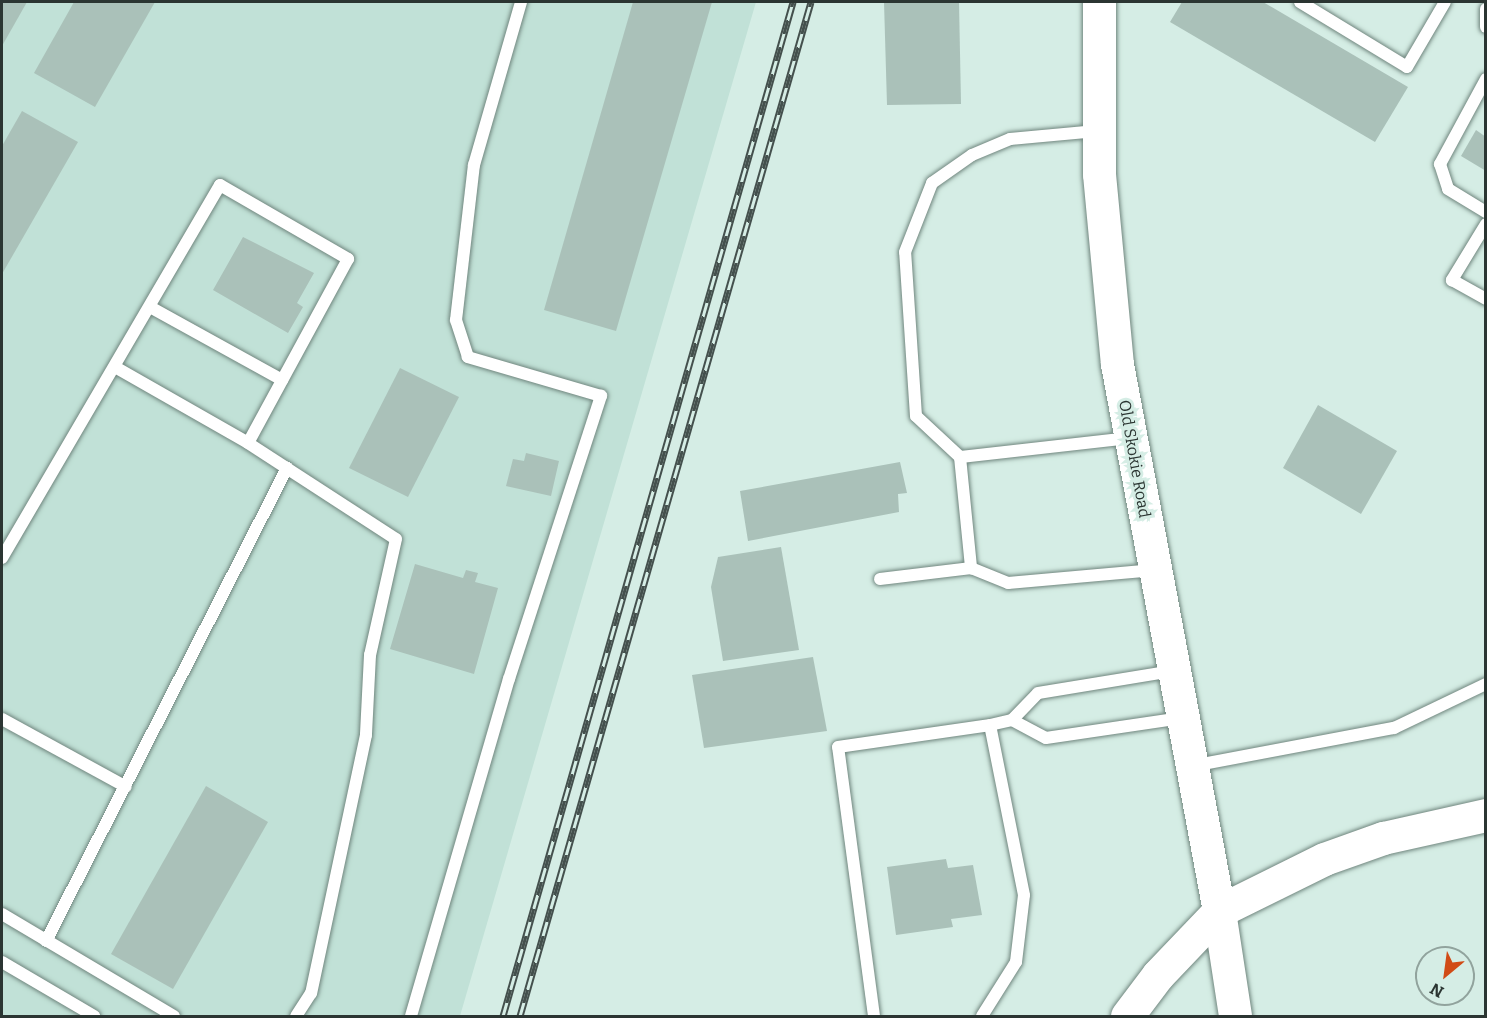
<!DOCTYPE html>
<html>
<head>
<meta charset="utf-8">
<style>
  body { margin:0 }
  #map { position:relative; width:1487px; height:1018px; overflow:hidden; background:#d5ede5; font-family:Bitter,serif }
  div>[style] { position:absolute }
  .built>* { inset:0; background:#c1e1d7 }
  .building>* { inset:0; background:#aac1b9 }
  .roads { filter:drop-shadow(0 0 2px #70867e) drop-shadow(0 0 2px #70867e) }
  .lane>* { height:12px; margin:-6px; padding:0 6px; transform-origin:6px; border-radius:6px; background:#fff }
  .secondary>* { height:33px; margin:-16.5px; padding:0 16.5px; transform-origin:16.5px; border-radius:16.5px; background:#fff }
  .highway>* { height:33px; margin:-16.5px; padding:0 16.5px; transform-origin:16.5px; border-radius:16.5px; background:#fff }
  .rail>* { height:7px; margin-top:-3.5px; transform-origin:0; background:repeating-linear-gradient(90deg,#d5ede5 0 14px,#44504d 0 28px); box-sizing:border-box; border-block:2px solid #44504d }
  span { translate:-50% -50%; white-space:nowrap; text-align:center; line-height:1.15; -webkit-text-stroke:6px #d5ede5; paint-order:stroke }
  .street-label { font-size:16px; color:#2b3532 }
  .frame { position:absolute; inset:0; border:3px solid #2b3532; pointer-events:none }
  .north { position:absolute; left:1415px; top:946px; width:60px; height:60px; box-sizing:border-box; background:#d5ede5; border:2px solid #91a39d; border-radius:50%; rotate:209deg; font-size:16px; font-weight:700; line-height:24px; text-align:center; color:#2b3532 }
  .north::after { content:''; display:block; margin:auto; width:21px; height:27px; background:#d14b16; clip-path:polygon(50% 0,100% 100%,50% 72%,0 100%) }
</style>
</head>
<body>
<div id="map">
  <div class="built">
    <div style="clip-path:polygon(2px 2px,756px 2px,460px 1016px,2px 1016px)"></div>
  </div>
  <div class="building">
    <div style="clip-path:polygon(2px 2px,27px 2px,2px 46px)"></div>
    <div style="clip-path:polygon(74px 2px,155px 2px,95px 107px,34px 73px)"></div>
    <div style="clip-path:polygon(633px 2px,712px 2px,616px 331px,544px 310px)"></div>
    <div style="clip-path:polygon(884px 2px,959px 2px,961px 104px,887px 105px)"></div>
    <div style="clip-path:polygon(1182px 2px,1263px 2px,1408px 87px,1375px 142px,1170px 22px)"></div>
    <div style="clip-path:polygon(22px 111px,78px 142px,2px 274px,2px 146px)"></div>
    <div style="clip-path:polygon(1476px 130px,1486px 137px,1486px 171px,1461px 156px)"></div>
    <div style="clip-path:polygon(243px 237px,314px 273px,297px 303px,303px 307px,288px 333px,213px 290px)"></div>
    <div style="clip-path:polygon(400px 368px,459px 397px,408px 497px,349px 468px)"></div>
    <div style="clip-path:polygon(1318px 405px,1397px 451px,1361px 514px,1283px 468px)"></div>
    <div style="clip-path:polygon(526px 453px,559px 461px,551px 496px,506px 486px,513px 459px,524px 461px)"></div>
    <div style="clip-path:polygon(900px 462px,907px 493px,898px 494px,899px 512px,748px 541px,740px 491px)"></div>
    <div style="clip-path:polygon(781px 547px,799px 650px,723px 661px,711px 587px,718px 557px)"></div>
    <div style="clip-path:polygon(415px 564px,463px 578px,466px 570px,478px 573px,475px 582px,498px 588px,474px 674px,390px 649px)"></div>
    <div style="clip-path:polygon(813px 657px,827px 731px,704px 748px,692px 675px)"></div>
    <div style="clip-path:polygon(206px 786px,268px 822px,173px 989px,111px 954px)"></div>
    <div style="clip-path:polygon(946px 859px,948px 868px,973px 865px,982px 915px,951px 919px,953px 927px,896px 935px,887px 867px)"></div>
  </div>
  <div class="roads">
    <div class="lane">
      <div style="left:1300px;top:2px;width:125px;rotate:31.3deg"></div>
      <div style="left:1407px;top:67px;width:75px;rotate:-59.7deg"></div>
      <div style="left:1486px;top:9px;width:18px;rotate:90deg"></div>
      <div style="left:1486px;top:79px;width:97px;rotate:118.4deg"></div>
      <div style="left:1440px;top:164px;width:26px;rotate:72deg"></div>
      <div style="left:1448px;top:189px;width:44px;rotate:31.2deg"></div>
      <div style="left:1486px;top:224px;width:66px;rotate:121.3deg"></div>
      <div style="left:1452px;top:280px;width:39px;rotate:29deg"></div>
      <div style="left:150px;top:307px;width:151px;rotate:28.9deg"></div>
      <div style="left:115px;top:367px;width:153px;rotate:29.7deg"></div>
      <div style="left:248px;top:443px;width:176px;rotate:33deg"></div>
      <div style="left:396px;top:539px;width:119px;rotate:102.6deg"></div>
      <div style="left:370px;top:655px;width:80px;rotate:92.9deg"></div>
      <div style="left:366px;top:735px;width:264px;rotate:102deg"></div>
      <div style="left:311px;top:993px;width:27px;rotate:123deg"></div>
      <div style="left:1130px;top:438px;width:171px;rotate:173.6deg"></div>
      <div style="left:960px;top:457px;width:112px;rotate:84.3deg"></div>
      <div style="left:971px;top:568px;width:40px;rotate:22deg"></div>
      <div style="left:1008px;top:583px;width:147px;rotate:-5.1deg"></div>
      <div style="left:960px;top:457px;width:60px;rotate:-137deg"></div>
      <div style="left:916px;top:416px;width:164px;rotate:-93.8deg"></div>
      <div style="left:905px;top:252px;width:74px;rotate:-68.6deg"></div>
      <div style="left:932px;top:183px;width:49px;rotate:-35deg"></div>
      <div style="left:972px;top:155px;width:41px;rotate:-22.8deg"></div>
      <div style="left:1010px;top:139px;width:87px;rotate:-5.3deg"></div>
      <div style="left:2px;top:558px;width:432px;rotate:-59.7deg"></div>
      <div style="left:220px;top:185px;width:148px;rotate:30deg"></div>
      <div style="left:348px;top:259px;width:209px;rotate:118.5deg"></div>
      <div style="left:880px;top:579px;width:92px;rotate:-6.9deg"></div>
      <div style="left:2px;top:719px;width:141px;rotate:28.7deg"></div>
      <div style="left:1012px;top:720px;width:38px;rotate:28deg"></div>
      <div style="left:1046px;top:738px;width:137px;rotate:-8.4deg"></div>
      <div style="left:1192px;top:766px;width:206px;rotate:-10.7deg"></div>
      <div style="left:1394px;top:728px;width:102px;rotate:-25.6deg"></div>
      <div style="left:2px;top:914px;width:200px;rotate:30.7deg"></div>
      <div style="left:46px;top:941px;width:531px;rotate:-63deg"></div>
      <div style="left:2px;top:962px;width:107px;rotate:30.4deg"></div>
      <div style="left:411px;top:1016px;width:351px;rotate:-73.8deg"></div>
      <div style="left:509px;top:679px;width:298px;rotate:-72deg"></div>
      <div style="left:601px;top:396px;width:139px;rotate:-163.7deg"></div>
      <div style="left:468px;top:357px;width:39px;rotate:-108deg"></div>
      <div style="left:456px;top:320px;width:156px;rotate:-83.4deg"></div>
      <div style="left:474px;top:165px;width:170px;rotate:-73.9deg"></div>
      <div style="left:874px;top:1016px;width:271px;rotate:-97.6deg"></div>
      <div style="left:838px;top:747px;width:154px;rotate:-8.2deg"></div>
      <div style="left:990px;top:725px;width:23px;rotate:-13deg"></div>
      <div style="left:1012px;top:720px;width:37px;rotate:-46deg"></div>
      <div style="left:1038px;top:693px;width:137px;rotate:-9.3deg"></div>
      <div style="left:982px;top:1016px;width:64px;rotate:-57.8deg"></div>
      <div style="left:1016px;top:962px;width:67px;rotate:-83.2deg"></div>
      <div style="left:1024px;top:895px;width:173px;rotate:-101.3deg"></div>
    </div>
    <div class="secondary">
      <div style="left:1099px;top:2px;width:172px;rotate:90deg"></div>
      <div style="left:1099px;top:174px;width:191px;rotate:84.6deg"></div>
      <div style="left:1117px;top:364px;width:556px;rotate:79.44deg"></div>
      <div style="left:1219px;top:911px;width:106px;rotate:81.3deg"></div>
      <div style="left:1127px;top:1016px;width:51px;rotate:-52.9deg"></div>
      <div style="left:1158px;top:975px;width:88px;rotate:-46.4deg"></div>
    </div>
    <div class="highway">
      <div style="left:1219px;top:911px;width:117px;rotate:-26.3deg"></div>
      <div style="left:1324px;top:859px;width:63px;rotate:-19.6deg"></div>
      <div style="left:1383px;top:838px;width:106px;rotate:-12.6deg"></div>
    </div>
  </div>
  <div class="rail">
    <div style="left:503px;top:1016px;width:1055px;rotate:-74.04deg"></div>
    <div style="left:520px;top:1016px;width:1055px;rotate:-73.99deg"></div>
  </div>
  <div class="street-label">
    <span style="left:1134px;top:459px;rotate:80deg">Old Skokie Road</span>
  </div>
  <div class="frame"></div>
  <div class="north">N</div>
</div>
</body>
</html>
